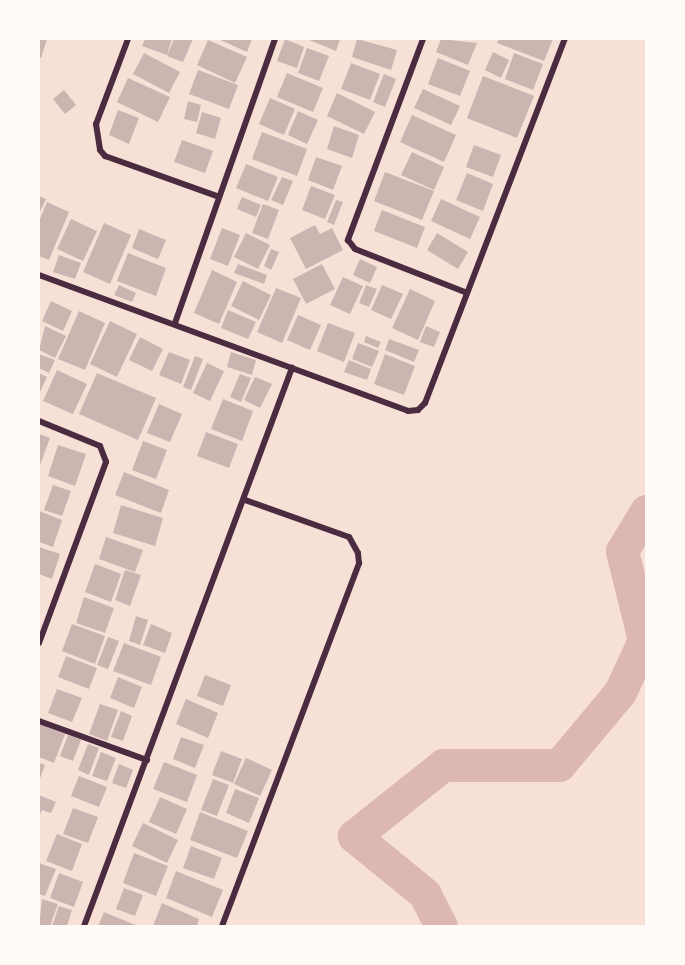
<!DOCTYPE html>
<html>
<head>
<meta charset="utf-8">
<style>
  body { margin:0 }
  #map { position:relative; width:685px; height:965px; overflow:hidden; background:#f7e1d7; font-family:"Space Grotesk",sans-serif }
  div>[style] { position:absolute }
  .river>* { height:33px; margin:-16.5px; padding:0 16.5px; transform-origin:16.5px; border-radius:16.5px; background:#dcb8b0 }
  .building>* { inset:0; background:#ccb4b1 }
  .minor>* { height:6px; margin:-3px; padding:0 3px; transform-origin:3px; border-radius:3px; background:#4a2c40 }
  span { translate:-50% -50%; white-space:nowrap; text-align:center; line-height:1.15; -webkit-text-stroke:4.5px #fffaf5; paint-order:stroke }
  .frame { position:absolute; inset:0; border:40px solid #fffaf5; pointer-events:none }
</style>
</head>
<body>
<div id="map">
  <div class="river">
    <div style="left:441px;top:926px;width:36px;rotate:-117deg"></div>
    <div style="left:425px;top:894px;width:92px;rotate:-140.8deg"></div>
    <div style="left:354px;top:836px;width:114px;rotate:-38.6deg"></div>
    <div style="left:443px;top:765px;width:116px"></div>
    <div style="left:559px;top:765px;width:95px;rotate:-50.1deg"></div>
    <div style="left:620px;top:692px;width:57px;rotate:-65.2deg"></div>
    <div style="left:644px;top:640px;width:92px;rotate:-103.9deg"></div>
    <div style="left:622px;top:551px;width:47px;rotate:-59deg"></div>
  </div>
  <div class="building">
    <div style="clip-path:polygon(39px 39px,47px 39px,41px 58px,39px 58px)"></div>
    <div style="clip-path:polygon(145px 39px,172px 39px,167px 55px,142px 46px)"></div>
    <div style="clip-path:polygon(174px 39px,193px 39px,183px 62px,167px 56px)"></div>
    <div style="clip-path:polygon(218px 39px,252px 39px,247px 52px)"></div>
    <div style="clip-path:polygon(285px 39px,304px 47px,297px 68px,277px 61px)"></div>
    <div style="clip-path:polygon(307px 39px,340px 39px,336px 51px)"></div>
    <div style="clip-path:polygon(357px 39px,397px 50px,391px 70px,352px 57px)"></div>
    <div style="clip-path:polygon(441px 39px,477px 43px,468px 65px,436px 52px)"></div>
    <div style="clip-path:polygon(499px 39px,553px 39px,544px 61px,497px 43px)"></div>
    <div style="clip-path:polygon(208px 40px,247px 57px,235px 83px,197px 65px)"></div>
    <div style="clip-path:polygon(307px 48px,329px 56px,319px 81px,298px 73px)"></div>
    <div style="clip-path:polygon(493px 52px,509px 60px,501px 78px,485px 70px)"></div>
    <div style="clip-path:polygon(144px 53px,180px 72px,169px 93px,133px 74px)"></div>
    <div style="clip-path:polygon(514px 53px,543px 64px,533px 90px,505px 79px)"></div>
    <div style="clip-path:polygon(438px 58px,470px 71px,460px 96px,428px 84px)"></div>
    <div style="clip-path:polygon(351px 63px,380px 74px,370px 100px,341px 89px)"></div>
    <div style="clip-path:polygon(198px 70px,238px 85px,229px 109px,189px 94px)"></div>
    <div style="clip-path:polygon(287px 73px,323px 88px,313px 112px,277px 97px)"></div>
    <div style="clip-path:polygon(384px 74px,396px 79px,385px 107px,373px 102px)"></div>
    <div style="clip-path:polygon(483px 76px,534px 96px,517px 138px,467px 118px)"></div>
    <div style="clip-path:polygon(128px 78px,170px 97px,158px 122px,117px 102px)"></div>
    <div style="clip-path:polygon(423px 89px,460px 106px,451px 125px,414px 108px)"></div>
    <div style="clip-path:polygon(64px 90px,76px 105px,65px 114px,53px 99px)"></div>
    <div style="clip-path:polygon(337px 93px,375px 112px,364px 134px,327px 116px)"></div>
    <div style="clip-path:polygon(270px 98px,295px 109px,284px 135px,259px 124px)"></div>
    <div style="clip-path:polygon(188px 101px,201px 105px,197px 122px,184px 119px)"></div>
    <div style="clip-path:polygon(118px 110px,139px 118px,129px 144px,109px 135px)"></div>
    <div style="clip-path:polygon(298px 111px,318px 120px,307px 144px,288px 135px)"></div>
    <div style="clip-path:polygon(202px 112px,221px 118px,215px 139px,196px 133px)"></div>
    <div style="clip-path:polygon(412px 115px,456px 135px,444px 162px,400px 142px)"></div>
    <div style="clip-path:polygon(334px 126px,359px 135px,352px 158px,327px 149px)"></div>
    <div style="clip-path:polygon(262px 132px,307px 149px,297px 176px,252px 159px)"></div>
    <div style="clip-path:polygon(182px 140px,213px 151px,205px 173px,174px 162px)"></div>
    <div style="clip-path:polygon(474px 145px,501px 155px,493px 177px,466px 167px)"></div>
    <div style="clip-path:polygon(412px 152px,444px 167px,434px 190px,401px 175px)"></div>
    <div style="clip-path:polygon(316px 157px,342px 166px,333px 190px,308px 180px)"></div>
    <div style="clip-path:polygon(246px 164px,278px 177px,268px 201px,236px 188px)"></div>
    <div style="clip-path:polygon(385px 172px,434px 191px,422px 220px,374px 201px)"></div>
    <div style="clip-path:polygon(467px 173px,493px 184px,483px 211px,456px 200px)"></div>
    <div style="clip-path:polygon(282px 177px,293px 181px,283px 205px,271px 200px)"></div>
    <div style="clip-path:polygon(311px 186px,335px 195px,325px 219px,302px 210px)"></div>
    <div style="clip-path:polygon(39px 196px,46px 199px,39px 214px)"></div>
    <div style="clip-path:polygon(242px 197px,261px 205px,256px 217px,237px 209px)"></div>
    <div style="clip-path:polygon(441px 199px,480px 217px,470px 239px,431px 221px)"></div>
    <div style="clip-path:polygon(336px 200px,343px 202px,334px 225px,327px 222px)"></div>
    <div style="clip-path:polygon(47px 202px,69px 212px,49px 260px,39px 256px,39px 221px)"></div>
    <div style="clip-path:polygon(263px 204px,279px 210px,268px 239px,252px 233px)"></div>
    <div style="clip-path:polygon(382px 210px,425px 227px,417px 248px,374px 231px)"></div>
    <div style="clip-path:polygon(71px 219px,97px 231px,83px 261px,57px 249px)"></div>
    <div style="clip-path:polygon(104px 223px,131px 235px,110px 284px,83px 272px)"></div>
    <div style="clip-path:polygon(315px 225px,320px 234px,332px 228px,343px 250px,306px 269px,290px 238px)"></div>
    <div style="clip-path:polygon(222px 228px,240px 235px,228px 266px,210px 259px)"></div>
    <div style="clip-path:polygon(139px 229px,166px 240px,158px 259px,132px 248px)"></div>
    <div style="clip-path:polygon(246px 233px,270px 245px,258px 269px,234px 257px)"></div>
    <div style="clip-path:polygon(437px 233px,468px 252px,458px 269px,427px 250px)"></div>
    <div style="clip-path:polygon(271px 249px,279px 252px,271px 270px,264px 266px)"></div>
    <div style="clip-path:polygon(128px 253px,166px 268px,156px 296px,117px 281px)"></div>
    <div style="clip-path:polygon(59px 255px,81px 263px,75px 279px,53px 272px)"></div>
    <div style="clip-path:polygon(360px 259px,377px 267px,370px 283px,353px 275px)"></div>
    <div style="clip-path:polygon(238px 264px,267px 275px,264px 284px,234px 273px)"></div>
    <div style="clip-path:polygon(322px 264px,335px 289px,306px 304px,293px 279px)"></div>
    <div style="clip-path:polygon(212px 270px,237px 282px,219px 324px,194px 313px)"></div>
    <div style="clip-path:polygon(343px 277px,363px 286px,350px 314px,330px 305px)"></div>
    <div style="clip-path:polygon(243px 281px,271px 295px,259px 320px,231px 306px)"></div>
    <div style="clip-path:polygon(119px 285px,136px 293px,132px 302px,114px 295px)"></div>
    <div style="clip-path:polygon(366px 285px,377px 289px,369px 307px,359px 303px)"></div>
    <div style="clip-path:polygon(382px 285px,403px 294px,391px 319px,371px 310px)"></div>
    <div style="clip-path:polygon(276px 288px,301px 298px,282px 343px,257px 332px)"></div>
    <div style="clip-path:polygon(410px 289px,435px 301px,418px 340px,392px 328px)"></div>
    <div style="clip-path:polygon(51px 301px,72px 311px,63px 331px,42px 321px)"></div>
    <div style="clip-path:polygon(228px 310px,256px 322px,248px 339px,221px 328px)"></div>
    <div style="clip-path:polygon(79px 311px,105px 323px,85px 370px,58px 359px)"></div>
    <div style="clip-path:polygon(298px 315px,321px 325px,310px 350px,287px 340px)"></div>
    <div style="clip-path:polygon(110px 321px,137px 334px,117px 377px,90px 364px)"></div>
    <div style="clip-path:polygon(328px 323px,355px 333px,344px 362px,317px 351px)"></div>
    <div style="clip-path:polygon(45px 326px,66px 336px,55px 358px,39px 350px)"></div>
    <div style="clip-path:polygon(426px 326px,440px 332px,434px 347px,420px 342px)"></div>
    <div style="clip-path:polygon(366px 336px,381px 342px,378px 348px,364px 342px)"></div>
    <div style="clip-path:polygon(140px 337px,163px 349px,152px 371px,129px 360px)"></div>
    <div style="clip-path:polygon(389px 339px,419px 350px,414px 362px,385px 350px)"></div>
    <div style="clip-path:polygon(358px 343px,379px 351px,372px 367px,352px 359px)"></div>
    <div style="clip-path:polygon(169px 352px,190px 360px,181px 384px,159px 375px)"></div>
    <div style="clip-path:polygon(231px 352px,256px 360px,252px 375px,227px 367px)"></div>
    <div style="clip-path:polygon(39px 354px,55px 360px,49px 373px,39px 368px)"></div>
    <div style="clip-path:polygon(385px 354px,415px 366px,404px 395px,374px 384px)"></div>
    <div style="clip-path:polygon(195px 356px,203px 359px,191px 390px,183px 387px)"></div>
    <div style="clip-path:polygon(349px 360px,371px 369px,367px 380px,344px 372px)"></div>
    <div style="clip-path:polygon(207px 363px,224px 371px,210px 401px,193px 393px)"></div>
    <div style="clip-path:polygon(57px 370px,87px 384px,73px 414px,43px 401px)"></div>
    <div style="clip-path:polygon(39px 373px,47px 377px,39px 394px)"></div>
    <div style="clip-path:polygon(97px 373px,156px 398px,138px 440px,79px 414px)"></div>
    <div style="clip-path:polygon(240px 374px,251px 378px,241px 402px,230px 397px)"></div>
    <div style="clip-path:polygon(255px 377px,272px 384px,260px 408px,244px 400px)"></div>
    <div style="clip-path:polygon(223px 399px,253px 411px,242px 441px,211px 429px)"></div>
    <div style="clip-path:polygon(159px 404px,182px 414px,170px 442px,147px 433px)"></div>
    <div style="clip-path:polygon(206px 432px,238px 444px,229px 468px,197px 456px)"></div>
    <div style="clip-path:polygon(39px 434px,50px 438px,39px 468px)"></div>
    <div style="clip-path:polygon(143px 441px,167px 450px,156px 479px,132px 470px)"></div>
    <div style="clip-path:polygon(58px 445px,86px 454px,75px 486px,48px 476px)"></div>
    <div style="clip-path:polygon(124px 472px,169px 490px,161px 513px,115px 495px)"></div>
    <div style="clip-path:polygon(53px 485px,71px 491px,62px 516px,44px 510px)"></div>
    <div style="clip-path:polygon(121px 505px,163px 518px,155px 546px,113px 533px)"></div>
    <div style="clip-path:polygon(39px 511px,62px 520px,53px 547px,39px 542px)"></div>
    <div style="clip-path:polygon(106px 537px,143px 550px,135px 572px,99px 559px)"></div>
    <div style="clip-path:polygon(39px 547px,60px 554px,52px 579px,39px 574px)"></div>
    <div style="clip-path:polygon(95px 564px,121px 574px,111px 602px,85px 592px)"></div>
    <div style="clip-path:polygon(125px 570px,141px 575px,130px 606px,115px 600px)"></div>
    <div style="clip-path:polygon(84px 597px,114px 608px,105px 633px,76px 623px)"></div>
    <div style="clip-path:polygon(136px 616px,148px 620px,140px 645px,129px 641px)"></div>
    <div style="clip-path:polygon(72px 624px,105px 636px,95px 664px,62px 651px)"></div>
    <div style="clip-path:polygon(151px 624px,172px 633px,165px 653px,143px 645px)"></div>
    <div style="clip-path:polygon(108px 637px,119px 641px,108px 669px,97px 665px)"></div>
    <div style="clip-path:polygon(124px 643px,161px 657px,151px 685px,113px 671px)"></div>
    <div style="clip-path:polygon(66px 656px,97px 668px,89px 689px,58px 677px)"></div>
    <div style="clip-path:polygon(205px 675px,231px 685px,223px 706px,197px 696px)"></div>
    <div style="clip-path:polygon(118px 677px,142px 687px,134px 708px,110px 698px)"></div>
    <div style="clip-path:polygon(57px 689px,82px 698px,72px 722px,48px 713px)"></div>
    <div style="clip-path:polygon(186px 699px,218px 713px,208px 738px,176px 724px)"></div>
    <div style="clip-path:polygon(100px 704px,118px 710px,107px 741px,89px 734px)"></div>
    <div style="clip-path:polygon(121px 711px,132px 716px,123px 741px,111px 737px)"></div>
    <div style="clip-path:polygon(39px 724px,65px 734px,54px 763px,39px 757px)"></div>
    <div style="clip-path:polygon(68px 735px,81px 740px,73px 761px,60px 756px)"></div>
    <div style="clip-path:polygon(181px 737px,204px 745px,195px 768px,173px 759px)"></div>
    <div style="clip-path:polygon(88px 744px,99px 748px,89px 775px,78px 770px)"></div>
    <div style="clip-path:polygon(221px 751px,242px 759px,233px 783px,212px 775px)"></div>
    <div style="clip-path:polygon(101px 752px,116px 758px,107px 781px,92px 776px)"></div>
    <div style="clip-path:polygon(246px 758px,272px 770px,260px 796px,234px 784px)"></div>
    <div style="clip-path:polygon(164px 762px,197px 775px,187px 802px,153px 789px)"></div>
    <div style="clip-path:polygon(39px 763px,45px 765px,39px 781px)"></div>
    <div style="clip-path:polygon(119px 764px,133px 770px,126px 788px,112px 783px)"></div>
    <div style="clip-path:polygon(79px 776px,107px 787px,99px 807px,71px 796px)"></div>
    <div style="clip-path:polygon(213px 779px,229px 785px,217px 816px,201px 810px)"></div>
    <div style="clip-path:polygon(235px 789px,259px 798px,249px 823px,226px 813px)"></div>
    <div style="clip-path:polygon(39px 795px,56px 802px,51px 813px,42px 810px,39px 816px)"></div>
    <div style="clip-path:polygon(160px 797px,187px 809px,176px 834px,149px 822px)"></div>
    <div style="clip-path:polygon(73px 808px,98px 817px,88px 843px,63px 834px)"></div>
    <div style="clip-path:polygon(200px 812px,248px 831px,237px 858px,190px 840px)"></div>
    <div style="clip-path:polygon(143px 823px,178px 840px,167px 863px,132px 846px)"></div>
    <div style="clip-path:polygon(57px 834px,82px 844px,72px 871px,46px 861px)"></div>
    <div style="clip-path:polygon(191px 846px,222px 858px,214px 879px,183px 868px)"></div>
    <div style="clip-path:polygon(134px 853px,168px 866px,156px 896px,123px 883px)"></div>
    <div style="clip-path:polygon(39px 863px,56px 869px,45px 896px,39px 894px)"></div>
    <div style="clip-path:polygon(176px 871px,223px 890px,212px 917px,166px 898px)"></div>
    <div style="clip-path:polygon(59px 873px,83px 882px,74px 907px,50px 898px)"></div>
    <div style="clip-path:polygon(124px 888px,143px 895px,135px 916px,116px 909px)"></div>
    <div style="clip-path:polygon(42px 899px,58px 904px,50px 926px,39px 926px)"></div>
    <div style="clip-path:polygon(162px 903px,199px 919px,197px 926px,153px 926px)"></div>
    <div style="clip-path:polygon(59px 906px,72px 910px,67px 926px,52px 926px)"></div>
    <div style="clip-path:polygon(104px 912px,138px 926px,98px 926px)"></div>
  </div>
  <div class="minor">
    <div style="left:128px;top:39px;width:91px;rotate:110.6deg"></div>
    <div style="left:96px;top:124px;width:26px;rotate:81deg"></div>
    <div style="left:100px;top:150px;width:8px;rotate:50deg"></div>
    <div style="left:105px;top:156px;width:119px;rotate:19.7deg"></div>
    <div style="left:423px;top:39px;width:215px;rotate:110.5deg"></div>
    <div style="left:348px;top:240px;width:11px;rotate:52deg"></div>
    <div style="left:355px;top:249px;width:120px;rotate:21.4deg"></div>
    <div style="left:39px;top:275px;width:393px;rotate:20.2deg"></div>
    <div style="left:408px;top:411px;width:10px;rotate:-6deg"></div>
    <div style="left:418px;top:410px;width:10px;rotate:-45deg"></div>
    <div style="left:425px;top:403px;width:390px;rotate:-69deg"></div>
    <div style="left:175px;top:323px;width:301px;rotate:-70.6deg"></div>
    <div style="left:39px;top:421px;width:66px;rotate:22.3deg"></div>
    <div style="left:100px;top:446px;width:17px;rotate:69deg"></div>
    <div style="left:106px;top:462px;width:193px;rotate:110.3deg"></div>
    <div style="left:39px;top:721px;width:115px;rotate:19.9deg"></div>
    <div style="left:84px;top:926px;width:596px;rotate:-69.56deg"></div>
    <div style="left:222px;top:926px;width:388px;rotate:-69.3deg"></div>
    <div style="left:359px;top:563px;width:10px;rotate:-96deg"></div>
    <div style="left:358px;top:553px;width:18px;rotate:-119deg"></div>
    <div style="left:349px;top:537px;width:110px;rotate:-160.4deg"></div>
  </div>
  <div class="frame"></div>
</div>
</body>
</html>
